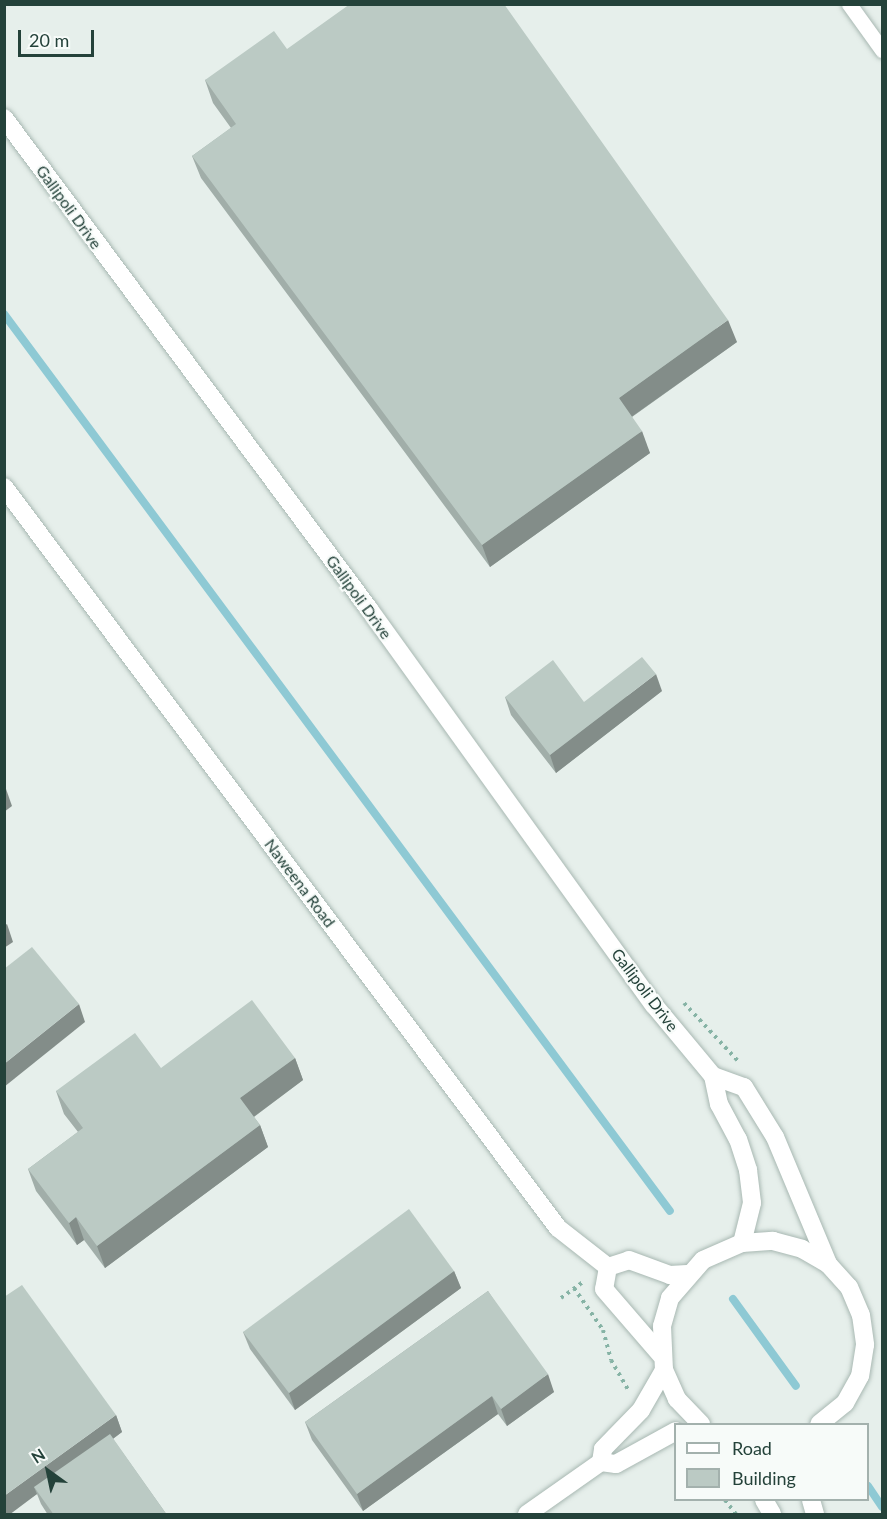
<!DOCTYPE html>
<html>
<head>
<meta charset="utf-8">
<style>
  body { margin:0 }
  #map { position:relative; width:887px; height:1519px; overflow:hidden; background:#e6efeb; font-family:Lato,sans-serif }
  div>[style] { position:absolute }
  .stream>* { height:8px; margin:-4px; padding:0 4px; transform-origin:4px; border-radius:4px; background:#8ec9d4 }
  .path>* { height:4px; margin-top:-2px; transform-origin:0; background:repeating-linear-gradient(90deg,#86b3a5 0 3px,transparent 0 7.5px) }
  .roads { filter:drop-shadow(0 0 2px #a8b8b2) drop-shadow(0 0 2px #a8b8b2) }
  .lane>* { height:15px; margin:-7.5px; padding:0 7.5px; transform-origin:7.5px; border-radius:7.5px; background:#fff }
  .street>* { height:18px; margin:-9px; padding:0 9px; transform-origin:9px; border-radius:9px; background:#fff }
  .secondary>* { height:18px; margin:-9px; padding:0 9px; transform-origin:9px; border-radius:9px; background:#fff }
  .wall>* { inset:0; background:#a1aea9 }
  .shaded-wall>* { inset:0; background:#838d89 }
  .building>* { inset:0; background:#bbcac4 }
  span { translate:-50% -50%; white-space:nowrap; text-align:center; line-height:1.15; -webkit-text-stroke:4.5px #f7fbf9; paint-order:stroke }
  .street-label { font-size:16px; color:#24423a }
  .frame { position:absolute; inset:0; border:6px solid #24423a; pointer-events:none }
  .legend { position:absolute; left:674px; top:1423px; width:195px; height:78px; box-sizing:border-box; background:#f7fbf9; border:2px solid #a3b1ad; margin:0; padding:8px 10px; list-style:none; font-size:18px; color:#24423a }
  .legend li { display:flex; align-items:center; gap:12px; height:30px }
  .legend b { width:30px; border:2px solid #a3b1ad }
  .north { position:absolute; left:18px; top:1441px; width:60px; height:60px; -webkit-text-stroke:4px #f7fbf9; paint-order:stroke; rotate:327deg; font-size:16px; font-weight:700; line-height:24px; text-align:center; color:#24423a }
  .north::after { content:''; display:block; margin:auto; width:21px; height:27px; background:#24423a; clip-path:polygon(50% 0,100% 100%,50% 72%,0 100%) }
  .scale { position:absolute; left:18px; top:30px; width:76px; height:27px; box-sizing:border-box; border:3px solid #24423a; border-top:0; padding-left:8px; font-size:18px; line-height:21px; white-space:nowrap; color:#24423a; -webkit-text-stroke:4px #f7fbf9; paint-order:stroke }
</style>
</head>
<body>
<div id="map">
  <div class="stream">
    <div style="left:4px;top:314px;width:1117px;rotate:53.41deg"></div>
    <div style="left:733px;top:1299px;width:107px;rotate:54.1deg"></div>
    <div style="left:868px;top:1486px;width:25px;rotate:56deg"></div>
  </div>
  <div class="path">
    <div style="left:684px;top:1003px;width:79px;rotate:47deg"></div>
    <div style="left:574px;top:1288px;width:51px;rotate:55.4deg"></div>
    <div style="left:603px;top:1330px;width:31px;rotate:75deg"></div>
    <div style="left:611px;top:1360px;width:34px;rotate:60deg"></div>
    <div style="left:561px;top:1298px;width:26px;rotate:-36deg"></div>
    <div style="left:725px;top:1500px;width:18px;rotate:52deg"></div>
  </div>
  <div class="roads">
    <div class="lane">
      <div style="left:849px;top:4px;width:57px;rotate:54.3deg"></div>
    </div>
    <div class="street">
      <div style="left:4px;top:487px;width:925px;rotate:53.22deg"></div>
      <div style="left:558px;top:1228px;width:63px;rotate:38deg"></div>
      <div style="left:608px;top:1267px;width:22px;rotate:100deg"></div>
      <div style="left:604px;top:1289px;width:87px;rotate:49.2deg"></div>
      <div style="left:608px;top:1267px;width:22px;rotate:-18deg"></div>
      <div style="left:629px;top:1260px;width:44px;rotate:20.1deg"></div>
      <div style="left:670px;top:1275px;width:17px;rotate:-3deg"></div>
      <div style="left:601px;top:1462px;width:13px;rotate:-81deg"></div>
      <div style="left:603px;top:1449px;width:54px;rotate:-45.7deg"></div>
      <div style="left:641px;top:1410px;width:46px;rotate:-60.1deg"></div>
      <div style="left:527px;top:1514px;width:90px;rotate:-35.1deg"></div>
      <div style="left:601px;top:1462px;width:15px;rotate:8deg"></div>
      <div style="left:616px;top:1464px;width:68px;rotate:-28.8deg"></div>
    </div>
    <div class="secondary">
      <div style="left:4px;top:118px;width:612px;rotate:53.37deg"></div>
      <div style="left:369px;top:609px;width:488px;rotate:54.3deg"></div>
      <div style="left:654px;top:1005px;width:92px;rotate:50.3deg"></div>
      <div style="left:713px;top:1076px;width:29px;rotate:78deg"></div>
      <div style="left:719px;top:1104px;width:40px;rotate:62deg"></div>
      <div style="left:738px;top:1139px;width:33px;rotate:72deg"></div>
      <div style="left:748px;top:1170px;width:33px;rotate:83deg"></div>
      <div style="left:752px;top:1203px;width:41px;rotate:104deg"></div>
      <div style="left:713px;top:1076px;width:33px;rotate:20deg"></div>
      <div style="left:744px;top:1087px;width:59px;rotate:58.2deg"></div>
      <div style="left:775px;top:1137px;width:138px;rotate:67.3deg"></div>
      <div style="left:701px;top:1424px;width:35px;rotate:-134deg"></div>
      <div style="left:677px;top:1399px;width:32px;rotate:-114deg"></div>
      <div style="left:664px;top:1370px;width:44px;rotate:-92.6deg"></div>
      <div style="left:662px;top:1326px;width:29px;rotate:-74deg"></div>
      <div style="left:670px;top:1298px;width:50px;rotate:-49deg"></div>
      <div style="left:703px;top:1260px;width:43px;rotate:-23.6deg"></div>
      <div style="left:742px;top:1243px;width:31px;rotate:-4deg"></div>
      <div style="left:773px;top:1241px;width:30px;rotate:15deg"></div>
      <div style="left:802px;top:1249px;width:30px;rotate:30deg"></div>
      <div style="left:828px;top:1264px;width:31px;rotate:48deg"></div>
      <div style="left:849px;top:1287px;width:30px;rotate:67deg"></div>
      <div style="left:861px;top:1315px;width:30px;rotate:82deg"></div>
      <div style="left:865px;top:1345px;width:31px;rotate:99deg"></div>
      <div style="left:860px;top:1376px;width:31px;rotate:119deg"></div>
      <div style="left:845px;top:1403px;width:33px;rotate:141deg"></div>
      <div style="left:764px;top:1500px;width:16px;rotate:60deg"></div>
      <div style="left:811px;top:1500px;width:15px;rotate:74deg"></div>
    </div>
  </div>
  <div class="wall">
    <div style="clip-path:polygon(287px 49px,737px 342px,632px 417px,650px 453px,490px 567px,201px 178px,192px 156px,231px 128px,213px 103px,205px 80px)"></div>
    <div style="clip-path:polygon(662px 691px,556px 773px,511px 715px,505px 697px,584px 702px)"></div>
    <div style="clip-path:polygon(295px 1058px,303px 1080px,254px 1117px,260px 1125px,268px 1147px,105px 1268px,84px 1240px,77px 1245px,36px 1191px,28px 1169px,78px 1132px,64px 1114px,56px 1091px,161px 1068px)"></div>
    <div style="clip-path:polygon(454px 1271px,461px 1288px,295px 1410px,250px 1349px,243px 1332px)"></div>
    <div style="clip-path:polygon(488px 1291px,554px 1392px,507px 1426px,498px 1414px,363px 1511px,312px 1440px,305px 1422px)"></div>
    <div style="clip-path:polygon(116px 1415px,122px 1432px,113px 1439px,167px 1515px,48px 1515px,41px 1504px,37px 1494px,4px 1515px)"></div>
  </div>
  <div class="shaded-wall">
    <div style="clip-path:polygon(728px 320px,737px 342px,627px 420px,619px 398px)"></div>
    <div style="clip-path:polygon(642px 431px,650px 453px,490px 567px,482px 545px)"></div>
    <div style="clip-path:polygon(656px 674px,662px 691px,556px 773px,550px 755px)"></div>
    <div style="clip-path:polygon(6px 789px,12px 806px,4px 812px,4px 790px)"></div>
    <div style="clip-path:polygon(7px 924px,13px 942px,4px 948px,4px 926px)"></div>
    <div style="clip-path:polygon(79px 1004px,85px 1022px,4px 1087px,4px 1064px)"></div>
    <div style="clip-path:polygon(295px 1058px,303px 1080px,248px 1121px,240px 1098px)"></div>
    <div style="clip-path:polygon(260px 1125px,268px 1147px,105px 1268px,97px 1246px)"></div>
    <div style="clip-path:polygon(76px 1217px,84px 1240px,77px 1245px,69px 1223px)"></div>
    <div style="clip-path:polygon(454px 1271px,461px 1288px,295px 1410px,289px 1393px)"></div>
    <div style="clip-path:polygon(548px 1374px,554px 1392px,507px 1426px,501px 1409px)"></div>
    <div style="clip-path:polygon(492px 1396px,498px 1414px,363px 1511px,357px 1494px)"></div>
    <div style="clip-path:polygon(116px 1415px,122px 1432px,39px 1493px,34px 1487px,37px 1494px,9px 1515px,4px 1515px,4px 1496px)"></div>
  </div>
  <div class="building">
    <div style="clip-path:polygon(350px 4px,504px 4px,728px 320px,619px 398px,642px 431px,482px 545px,192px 156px,236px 124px,205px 80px,274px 31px,287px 49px)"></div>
    <div style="clip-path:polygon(642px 657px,656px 674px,550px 755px,505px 697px,553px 660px,584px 702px)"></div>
    <div style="clip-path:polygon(32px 947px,79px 1004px,4px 1064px,4px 969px)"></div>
    <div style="clip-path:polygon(252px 1000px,295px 1058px,240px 1098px,260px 1125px,97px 1246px,76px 1217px,69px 1223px,28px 1169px,83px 1128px,56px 1091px,135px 1033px,161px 1068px)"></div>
    <div style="clip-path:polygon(409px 1209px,454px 1271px,289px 1393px,243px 1332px)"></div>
    <div style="clip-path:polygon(22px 1285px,116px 1415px,4px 1496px,4px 1297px)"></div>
    <div style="clip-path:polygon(488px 1291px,548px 1374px,501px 1409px,492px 1396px,357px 1494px,305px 1422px)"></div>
    <div style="clip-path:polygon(110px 1434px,167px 1515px,54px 1515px,34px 1487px)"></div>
  </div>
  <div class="street-label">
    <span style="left:69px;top:207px;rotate:54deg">Gallipoli Drive</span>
    <span style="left:359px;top:597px;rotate:54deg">Gallipoli Drive</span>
    <span style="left:300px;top:883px;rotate:53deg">Naweena Road</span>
    <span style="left:645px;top:990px;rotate:53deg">Gallipoli Drive</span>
  </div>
  <div class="frame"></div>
  <ul class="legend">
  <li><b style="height:8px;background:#fff"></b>Road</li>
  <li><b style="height:16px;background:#bbcac4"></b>Building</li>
  </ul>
  <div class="north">N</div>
  <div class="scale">20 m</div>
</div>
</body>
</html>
